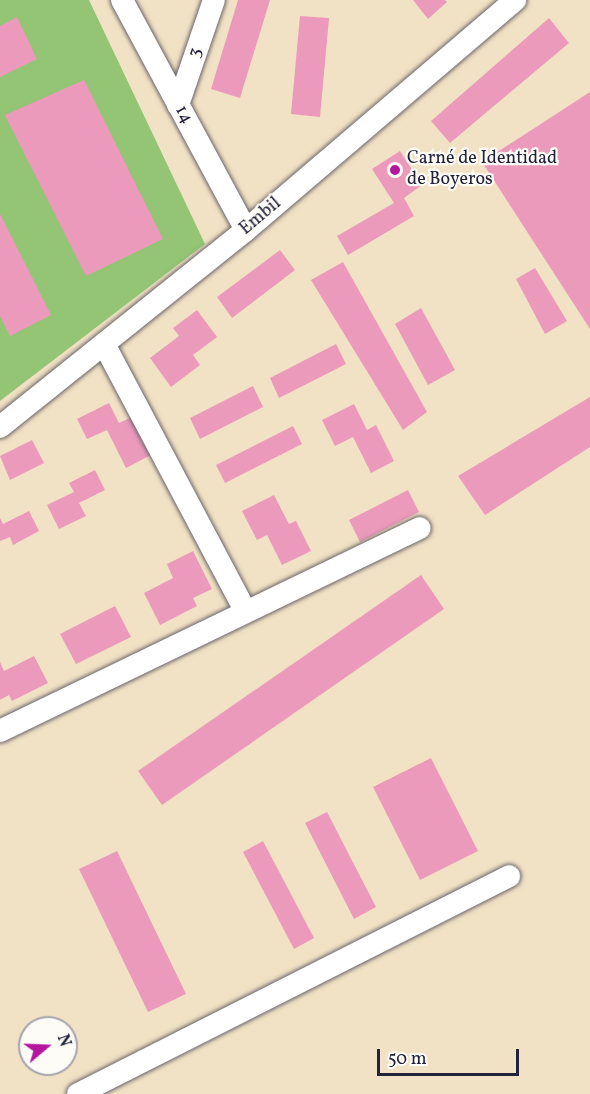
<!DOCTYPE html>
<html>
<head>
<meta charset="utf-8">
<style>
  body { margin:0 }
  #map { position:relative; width:590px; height:1094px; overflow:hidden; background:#f2e2c5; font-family:Vollkorn,serif }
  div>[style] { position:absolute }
  .green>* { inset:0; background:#93c575 }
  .building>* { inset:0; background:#eb9abb }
  .roads { filter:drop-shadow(0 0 2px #6b656b) drop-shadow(0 0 2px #6b656b) }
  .minor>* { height:22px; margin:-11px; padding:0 11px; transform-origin:11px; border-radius:11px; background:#fff }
  .dots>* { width:16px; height:16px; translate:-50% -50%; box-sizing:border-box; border:3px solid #fdfcf7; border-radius:50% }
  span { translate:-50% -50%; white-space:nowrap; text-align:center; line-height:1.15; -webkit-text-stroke:4.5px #fdfcf7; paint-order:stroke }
  .street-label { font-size:18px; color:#22223b }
  .poi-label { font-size:18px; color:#22223b }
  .left { translate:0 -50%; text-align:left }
  .north { position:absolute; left:18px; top:1016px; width:60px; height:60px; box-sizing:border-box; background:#fdfcf7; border:2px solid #a5a5ac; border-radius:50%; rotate:71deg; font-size:16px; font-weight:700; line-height:24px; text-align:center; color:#22223b }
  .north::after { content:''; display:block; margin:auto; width:21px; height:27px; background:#b5179e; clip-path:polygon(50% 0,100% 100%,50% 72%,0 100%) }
  .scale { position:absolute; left:377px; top:1049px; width:142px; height:27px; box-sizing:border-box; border:3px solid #22223b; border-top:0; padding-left:8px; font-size:18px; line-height:21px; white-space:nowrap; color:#22223b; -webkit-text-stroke:4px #fdfcf7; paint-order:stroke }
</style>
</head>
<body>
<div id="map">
  <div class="green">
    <div style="clip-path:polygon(0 0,89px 0,205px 244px,0 401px)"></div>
  </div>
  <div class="building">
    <div style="clip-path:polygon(238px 0,270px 0,240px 98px,211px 89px)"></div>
    <div style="clip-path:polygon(413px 0,445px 0,447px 2px,428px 19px)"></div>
    <div style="clip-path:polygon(300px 16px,329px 18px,320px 117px,291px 114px)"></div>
    <div style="clip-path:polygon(17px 17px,37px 59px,0 77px,0 26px)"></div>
    <div style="clip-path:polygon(549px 18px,569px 43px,450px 143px,431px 121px)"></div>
    <div style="clip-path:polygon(84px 80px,163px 239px,86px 276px,5px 115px)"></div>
    <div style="clip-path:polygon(590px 92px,590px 329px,482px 162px)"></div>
    <div style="clip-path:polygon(400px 151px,422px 185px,404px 198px,414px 216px,348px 255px,337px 236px,394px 203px,372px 169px)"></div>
    <div style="clip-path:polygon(0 214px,51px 315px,10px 336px,0 316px)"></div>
    <div style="clip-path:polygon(280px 250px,295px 270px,232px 318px,217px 297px)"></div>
    <div style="clip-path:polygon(343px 262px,427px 412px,403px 430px,311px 280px)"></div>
    <div style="clip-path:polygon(535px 268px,567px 321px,545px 334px,516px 279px)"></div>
    <div style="clip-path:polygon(421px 308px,455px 370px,428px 385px,395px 324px)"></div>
    <div style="clip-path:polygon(197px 310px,217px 337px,193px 355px,200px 365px,171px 387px,150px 358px,179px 336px,173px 328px)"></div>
    <div style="clip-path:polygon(336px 344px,346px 364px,279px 398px,270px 378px)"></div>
    <div style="clip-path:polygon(253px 386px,263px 407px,200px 439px,190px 418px)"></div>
    <div style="clip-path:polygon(590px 397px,590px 447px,485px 515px,458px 476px)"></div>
    <div style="clip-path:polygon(109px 403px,119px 423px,132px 417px,151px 455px,126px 468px,107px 430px,87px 439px,77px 419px)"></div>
    <div style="clip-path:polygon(354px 404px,367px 430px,376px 425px,394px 461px,371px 473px,353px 437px,335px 446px,322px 420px)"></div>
    <div style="clip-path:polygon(293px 426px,302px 444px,225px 483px,216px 465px)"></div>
    <div style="clip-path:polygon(32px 440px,44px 463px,10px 480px,0 456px)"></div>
    <div style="clip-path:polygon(95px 470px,105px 490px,79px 503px,86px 516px,59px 529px,47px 505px,74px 492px,69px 483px)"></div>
    <div style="clip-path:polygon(408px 490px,419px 512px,360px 542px,349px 520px)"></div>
    <div style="clip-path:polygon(274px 495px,289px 524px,296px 521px,311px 551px,282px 565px,267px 535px,257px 540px,242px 511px)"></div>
    <div style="clip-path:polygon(29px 511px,39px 531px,13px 545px,10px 537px,0 541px,0 518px,3px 524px)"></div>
    <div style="clip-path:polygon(193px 551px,212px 589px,193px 598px,197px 606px,160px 625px,144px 593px,173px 578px,167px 564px)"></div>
    <div style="clip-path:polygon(421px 575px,444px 609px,162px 805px,138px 771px)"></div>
    <div style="clip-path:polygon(115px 606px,131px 637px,76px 664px,60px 634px)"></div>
    <div style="clip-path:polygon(34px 656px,48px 683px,12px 701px,9px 695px,0 700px,0 662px,4px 671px)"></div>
    <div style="clip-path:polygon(431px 758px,478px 851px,420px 880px,373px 787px)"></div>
    <div style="clip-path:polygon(327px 812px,376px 907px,354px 919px,305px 823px)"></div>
    <div style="clip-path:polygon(263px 841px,314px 938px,294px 949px,243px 852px)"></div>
    <div style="clip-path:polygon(117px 851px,186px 994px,148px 1012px,79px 869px)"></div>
  </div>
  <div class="roads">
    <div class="minor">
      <div style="left:122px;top:0;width:261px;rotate:61.7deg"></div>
      <div style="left:178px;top:105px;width:111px;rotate:-71.1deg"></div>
      <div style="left:104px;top:344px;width:301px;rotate:62.1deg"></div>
      <div style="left:0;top:427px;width:315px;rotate:-38.7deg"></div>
      <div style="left:246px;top:230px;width:354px;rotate:-40.5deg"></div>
      <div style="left:0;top:731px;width:466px;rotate:-25.8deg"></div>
      <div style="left:78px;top:1094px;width:483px;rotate:-26.8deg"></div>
    </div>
  </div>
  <div class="dots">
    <div style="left:395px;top:170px;background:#b5179e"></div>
  </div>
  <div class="street-label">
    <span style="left:196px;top:53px;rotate:-71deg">3</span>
    <span style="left:183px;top:115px;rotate:61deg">14</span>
    <span style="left:261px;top:217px;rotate:-40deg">Embil</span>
  </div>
  <div class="poi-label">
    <span class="left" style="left:407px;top:170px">Carné de Identidad<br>de Boyeros</span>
  </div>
  <div class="north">N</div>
  <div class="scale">50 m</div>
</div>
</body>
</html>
